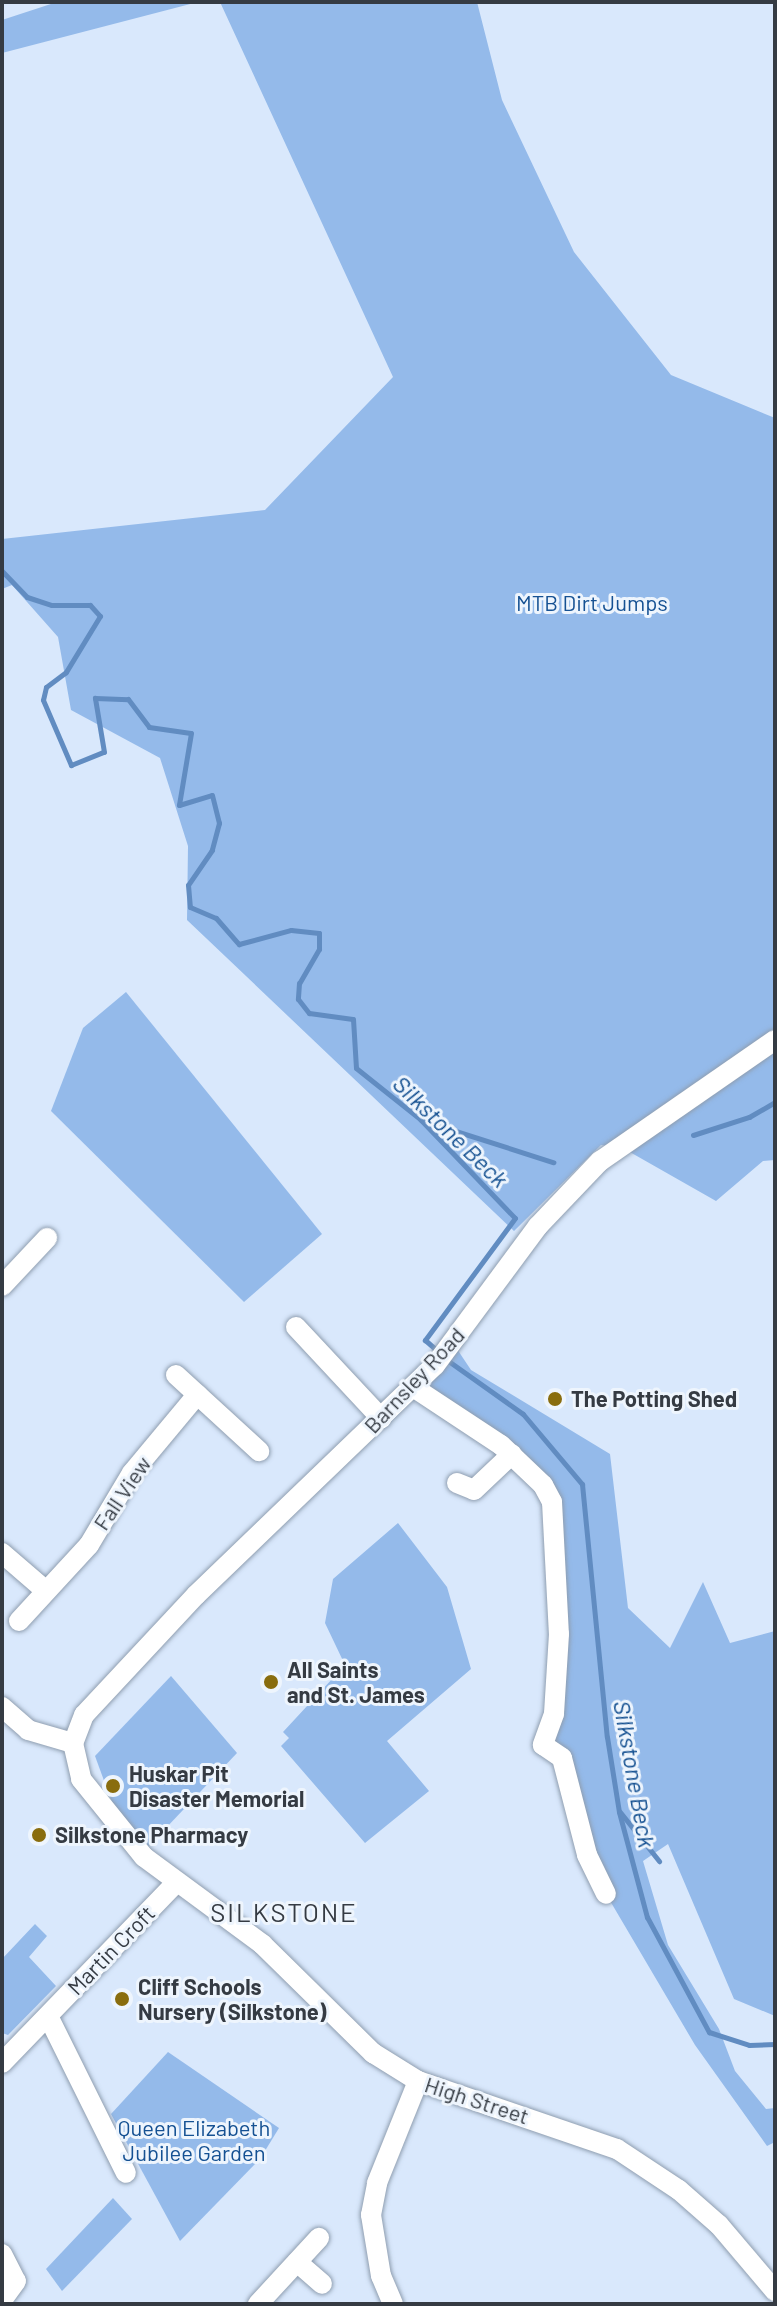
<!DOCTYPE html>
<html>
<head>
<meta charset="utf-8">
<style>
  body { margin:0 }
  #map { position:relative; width:777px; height:2306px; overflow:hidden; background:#d9e8fc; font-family:Barlow,sans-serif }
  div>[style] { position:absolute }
  .green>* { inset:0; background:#94baea }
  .stream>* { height:5px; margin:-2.5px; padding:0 2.5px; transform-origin:2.5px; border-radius:2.5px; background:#618cc1 }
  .roads { filter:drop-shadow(0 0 2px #8f9eb0) drop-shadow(0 0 2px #8f9eb0) }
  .minor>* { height:20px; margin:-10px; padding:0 10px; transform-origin:10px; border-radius:10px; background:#fff }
  .dots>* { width:22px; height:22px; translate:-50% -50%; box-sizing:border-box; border:4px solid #eef5fd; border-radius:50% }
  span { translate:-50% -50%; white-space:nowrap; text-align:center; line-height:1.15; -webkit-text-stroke:6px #eef5fd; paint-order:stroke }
  .park-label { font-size:22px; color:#155193 }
  .street-label { font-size:22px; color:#353b43 }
  .poi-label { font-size:22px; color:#353b43; font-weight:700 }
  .left { translate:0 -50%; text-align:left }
  .water-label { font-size:24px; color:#134f90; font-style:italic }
  .quarter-label { font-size:26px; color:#353b43; letter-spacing:2px }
  .frame { position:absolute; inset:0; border:4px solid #353b43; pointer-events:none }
</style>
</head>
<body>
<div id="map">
  <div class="green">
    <div style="clip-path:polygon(57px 2px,198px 2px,2px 53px,2px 20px)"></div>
    <div style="clip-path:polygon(220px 2px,477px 2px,502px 100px,574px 252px,671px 375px,775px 418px,775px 1160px,763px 1161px,716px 1201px,621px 1147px,601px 1145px,514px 1231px,187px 920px,188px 846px,160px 758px,71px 710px,58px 637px,12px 585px,2px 589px,2px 539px,265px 510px,393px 377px)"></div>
    <div style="clip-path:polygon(126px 992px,322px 1234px,244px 1302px,51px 1111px,83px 1028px)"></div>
    <div style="clip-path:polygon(453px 1343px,471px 1370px,610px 1454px,628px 1608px,670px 1648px,703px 1582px,730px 1643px,775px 1631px,775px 2016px,734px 1999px,668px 1844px,643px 1861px,668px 1945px,719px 2029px,735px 2071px,766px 2109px,775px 2108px,775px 2142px,767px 2146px,695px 2045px,606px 1894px,562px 1759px,543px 1745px,554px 1714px,543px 1485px,413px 1387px)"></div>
    <div style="clip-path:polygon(398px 1523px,447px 1587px,471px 1669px,387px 1741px,429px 1791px,365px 1843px,281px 1746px,289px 1738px,283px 1732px,345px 1665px,325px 1623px,333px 1579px)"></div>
    <div style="clip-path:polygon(171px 1676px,237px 1753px,147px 1848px,114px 1808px,95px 1756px)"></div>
    <div style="clip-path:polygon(35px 1924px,47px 1936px,29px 1957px,56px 1986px,8px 2035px,2px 2033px,2px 1959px)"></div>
    <div style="clip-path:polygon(168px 2052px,279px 2128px,260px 2159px,180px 2241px,111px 2114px)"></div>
    <div style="clip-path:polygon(113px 2198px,132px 2219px,62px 2291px,46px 2269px)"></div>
  </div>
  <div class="stream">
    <div style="left:2px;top:571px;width:36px;rotate:46deg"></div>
    <div style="left:27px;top:597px;width:26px;rotate:18deg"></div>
    <div style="left:52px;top:605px;width:38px"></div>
    <div style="left:90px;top:605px;width:15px;rotate:48deg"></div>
    <div style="left:100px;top:616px;width:66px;rotate:121.3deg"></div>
    <div style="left:66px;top:672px;width:25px;rotate:143deg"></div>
    <div style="left:46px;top:687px;width:13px;rotate:103deg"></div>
    <div style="left:43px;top:700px;width:71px;rotate:66.7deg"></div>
    <div style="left:71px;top:765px;width:35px;rotate:-22deg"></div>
    <div style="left:104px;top:752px;width:55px;rotate:-99.5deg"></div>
    <div style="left:95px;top:698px;width:33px;rotate:2deg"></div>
    <div style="left:128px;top:699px;width:35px;rotate:53deg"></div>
    <div style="left:149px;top:727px;width:42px;rotate:8.1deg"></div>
    <div style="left:191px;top:733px;width:73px;rotate:99.5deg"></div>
    <div style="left:179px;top:805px;width:34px;rotate:-17deg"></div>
    <div style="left:212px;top:795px;width:29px;rotate:76deg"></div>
    <div style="left:219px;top:823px;width:28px;rotate:105deg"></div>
    <div style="left:212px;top:850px;width:42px;rotate:124.4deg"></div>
    <div style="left:188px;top:885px;width:22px;rotate:85deg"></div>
    <div style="left:190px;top:907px;width:28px;rotate:23deg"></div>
    <div style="left:216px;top:918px;width:35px;rotate:49deg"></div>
    <div style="left:239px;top:944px;width:54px;rotate:-15.1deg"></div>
    <div style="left:291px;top:930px;width:28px;rotate:6deg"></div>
    <div style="left:319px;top:933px;width:16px;rotate:90deg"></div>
    <div style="left:319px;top:949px;width:39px;rotate:120deg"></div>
    <div style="left:299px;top:983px;width:16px;rotate:94deg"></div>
    <div style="left:298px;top:999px;width:18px;rotate:52deg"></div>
    <div style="left:309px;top:1013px;width:44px;rotate:7.8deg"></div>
    <div style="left:353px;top:1019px;width:49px;rotate:86.5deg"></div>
    <div style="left:356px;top:1068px;width:82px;rotate:38.6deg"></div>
    <div style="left:420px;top:1119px;width:137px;rotate:46.2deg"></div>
    <div style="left:515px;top:1218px;width:152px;rotate:126.4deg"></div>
    <div style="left:425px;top:1340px;width:20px;rotate:41deg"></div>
    <div style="left:421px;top:1120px;width:139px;rotate:17.7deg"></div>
    <div style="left:693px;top:1135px;width:59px;rotate:-17.8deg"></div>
    <div style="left:749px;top:1117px;width:30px;rotate:-30deg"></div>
    <div style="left:447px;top:1360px;width:93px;rotate:35.4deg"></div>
    <div style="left:523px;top:1414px;width:92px;rotate:49.9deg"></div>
    <div style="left:582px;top:1484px;width:254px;rotate:84.4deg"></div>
    <div style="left:607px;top:1737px;width:76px;rotate:80.9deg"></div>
    <div style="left:619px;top:1812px;width:109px;rotate:75.1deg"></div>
    <div style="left:647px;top:1917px;width:131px;rotate:61.7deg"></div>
    <div style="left:709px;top:2032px;width:42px;rotate:18deg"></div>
    <div style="left:749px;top:2045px;width:26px;rotate:-2deg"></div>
    <div style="left:620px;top:1812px;width:63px;rotate:51.5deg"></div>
  </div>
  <div class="roads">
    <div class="minor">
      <div style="left:775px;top:1040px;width:213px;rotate:145.3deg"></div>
      <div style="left:600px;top:1161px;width:90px;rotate:133.6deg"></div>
      <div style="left:538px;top:1226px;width:173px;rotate:126.5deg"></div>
      <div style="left:435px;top:1365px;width:332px;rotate:136.1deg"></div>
      <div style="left:196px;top:1595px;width:164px;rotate:133deg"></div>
      <div style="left:84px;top:1715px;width:30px;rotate:111deg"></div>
      <div style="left:73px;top:1743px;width:37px;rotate:77deg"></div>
      <div style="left:81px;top:1779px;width:100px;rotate:51.1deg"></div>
      <div style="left:144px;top:1857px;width:147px;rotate:36.4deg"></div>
      <div style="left:262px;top:1944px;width:156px;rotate:44.5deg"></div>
      <div style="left:373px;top:2053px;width:53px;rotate:31.9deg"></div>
      <div style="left:418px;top:2081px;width:210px;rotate:18.9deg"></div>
      <div style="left:617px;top:2149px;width:74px;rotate:33.5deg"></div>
      <div style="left:679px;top:2190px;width:53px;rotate:41.2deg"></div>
      <div style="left:719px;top:2225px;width:87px;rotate:49.7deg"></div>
      <div style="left:2px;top:1286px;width:66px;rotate:-46.8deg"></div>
      <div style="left:296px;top:1327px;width:125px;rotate:47deg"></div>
      <div style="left:176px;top:1375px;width:113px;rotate:42.5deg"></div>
      <div style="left:413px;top:1387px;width:105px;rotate:33.4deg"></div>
      <div style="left:501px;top:1445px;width:58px;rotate:43.6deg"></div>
      <div style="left:543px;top:1485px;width:19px;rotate:62deg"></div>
      <div style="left:552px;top:1502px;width:132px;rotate:87deg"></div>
      <div style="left:559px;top:1634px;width:80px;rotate:93.6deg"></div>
      <div style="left:554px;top:1714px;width:33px;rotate:110deg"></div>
      <div style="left:543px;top:1745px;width:23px;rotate:34deg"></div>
      <div style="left:562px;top:1758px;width:100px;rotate:75.5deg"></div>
      <div style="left:587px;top:1855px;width:43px;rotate:64deg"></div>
      <div style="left:457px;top:1483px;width:18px;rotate:22deg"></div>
      <div style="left:474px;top:1490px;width:52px;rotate:-43.5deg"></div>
      <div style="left:2px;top:1553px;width:58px;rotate:40.8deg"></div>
      <div style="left:19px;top:1621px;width:103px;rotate:-47.4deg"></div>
      <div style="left:89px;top:1545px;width:84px;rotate:-59.2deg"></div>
      <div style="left:132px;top:1473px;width:102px;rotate:-50.2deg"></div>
      <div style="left:2px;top:1707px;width:35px;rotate:41deg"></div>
      <div style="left:28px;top:1730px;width:47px;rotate:16.1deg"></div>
      <div style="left:48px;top:2016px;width:175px;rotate:63.6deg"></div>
      <div style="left:2px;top:2063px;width:249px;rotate:-46deg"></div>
      <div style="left:2px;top:2254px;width:30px;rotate:63deg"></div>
      <div style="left:16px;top:2281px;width:24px;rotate:126deg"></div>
      <div style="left:297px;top:2262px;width:33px;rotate:41deg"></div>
      <div style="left:258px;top:2304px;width:90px;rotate:-47.3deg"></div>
      <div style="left:393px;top:2304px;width:30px;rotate:-113deg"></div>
      <div style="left:381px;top:2276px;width:62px;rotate:-99.3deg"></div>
      <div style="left:371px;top:2215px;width:33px;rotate:-79deg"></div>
      <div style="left:377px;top:2183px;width:110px;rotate:-68.1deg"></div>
    </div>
  </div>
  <div class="dots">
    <div style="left:555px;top:1399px;background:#896d0e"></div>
    <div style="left:271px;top:1682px;background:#896d0e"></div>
    <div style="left:113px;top:1786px;background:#896d0e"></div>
    <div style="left:39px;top:1835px;background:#896d0e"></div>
    <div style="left:122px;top:1999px;background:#896d0e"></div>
  </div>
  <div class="park-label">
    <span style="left:592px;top:603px">MTB Dirt Jumps</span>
    <span style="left:194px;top:2140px">Queen Elizabeth<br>Jubilee Garden</span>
  </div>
  <div class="street-label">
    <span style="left:414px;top:1380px;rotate:-47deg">Barnsley Road</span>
    <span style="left:122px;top:1493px;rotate:-56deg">Fall View</span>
    <span style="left:111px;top:1950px;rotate:-46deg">Martin Croft</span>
    <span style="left:477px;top:2100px;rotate:18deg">High Street</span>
  </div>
  <div class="poi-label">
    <span class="left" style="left:571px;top:1399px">The Potting Shed</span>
    <span class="left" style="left:287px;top:1682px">All Saints<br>and St. James</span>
    <span class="left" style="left:129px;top:1786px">Huskar Pit<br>Disaster Memorial</span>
    <span class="left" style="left:55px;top:1835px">Silkstone Pharmacy</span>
    <span class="left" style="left:138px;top:1999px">Cliff Schools<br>Nursery (Silkstone)</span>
  </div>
  <div class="water-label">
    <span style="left:451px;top:1131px;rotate:44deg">Silkstone Beck</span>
    <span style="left:635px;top:1774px;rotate:80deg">Silkstone Beck</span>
  </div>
  <div class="quarter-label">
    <span style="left:284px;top:1912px">SILKSTONE</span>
  </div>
  <div class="frame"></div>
</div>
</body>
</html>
